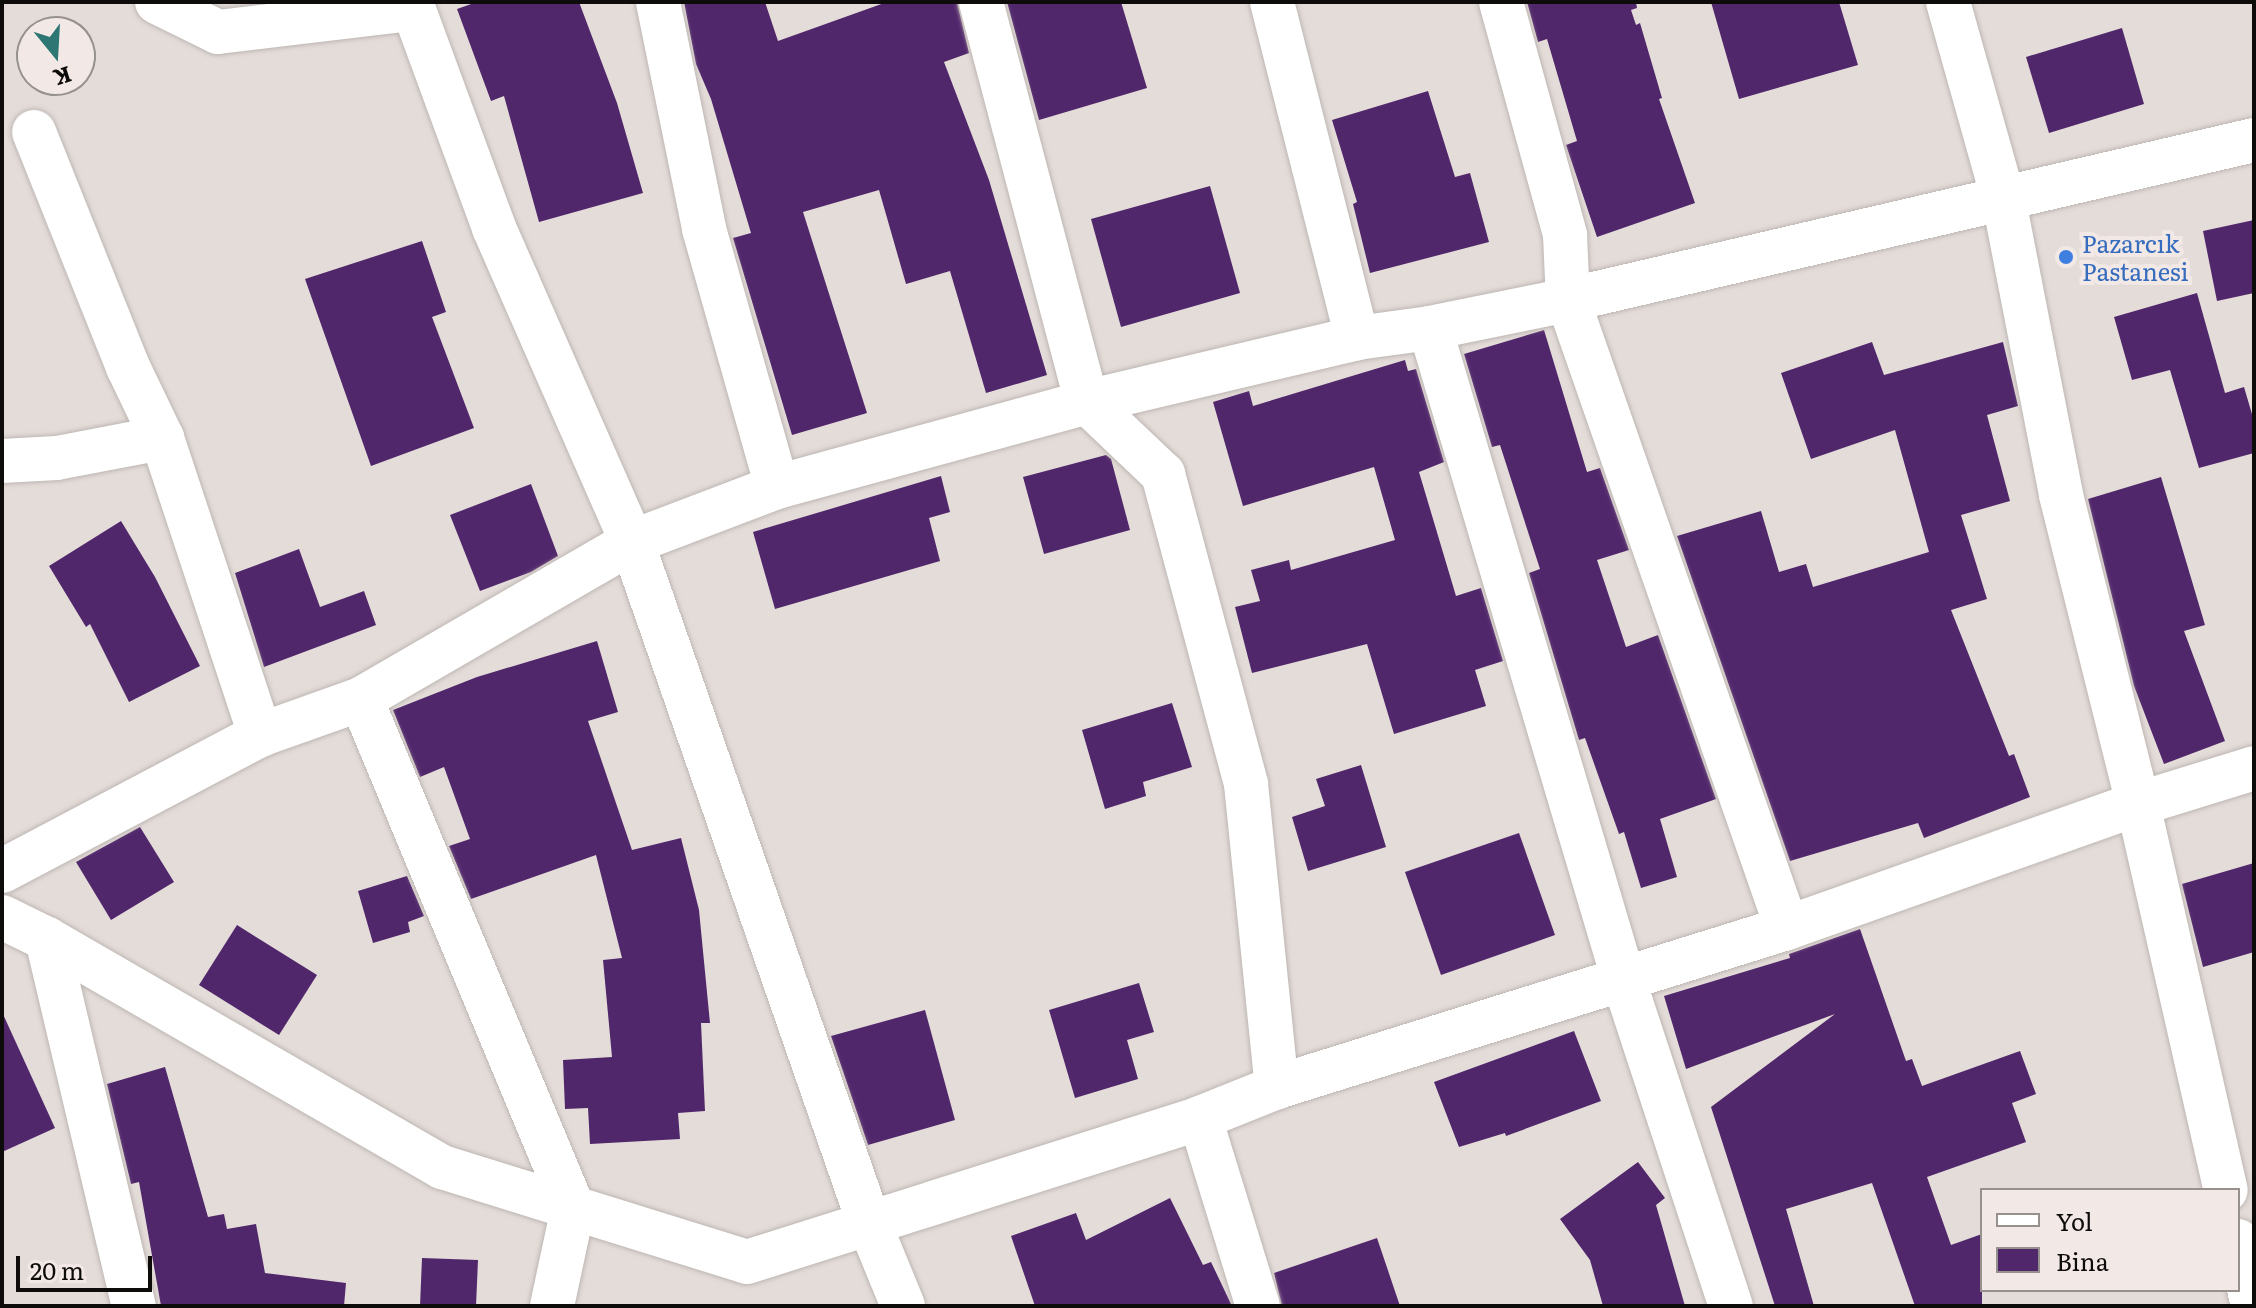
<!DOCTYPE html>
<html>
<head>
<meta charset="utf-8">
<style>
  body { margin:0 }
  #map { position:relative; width:2256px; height:1308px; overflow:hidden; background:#e4dcd9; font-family:Literata,serif }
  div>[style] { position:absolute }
  .building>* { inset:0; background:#51276c }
  .roads { filter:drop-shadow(0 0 2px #bdb6b2) drop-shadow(0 0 2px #bdb6b2) }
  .minor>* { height:44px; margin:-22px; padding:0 22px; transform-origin:22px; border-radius:22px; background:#fff }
  .tertiary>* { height:44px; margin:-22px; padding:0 22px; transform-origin:22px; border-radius:22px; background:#fff }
  .dots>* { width:22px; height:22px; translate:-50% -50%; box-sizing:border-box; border:4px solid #f2e9e6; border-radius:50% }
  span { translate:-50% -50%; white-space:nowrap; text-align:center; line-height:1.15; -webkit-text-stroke:8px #f2e9e6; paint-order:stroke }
  .shop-label { font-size:24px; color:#366cbe }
  .left { translate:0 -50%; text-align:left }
  .frame { position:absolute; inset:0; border:4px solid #0e0c0b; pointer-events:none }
  .legend { position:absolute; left:1980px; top:1188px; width:260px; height:104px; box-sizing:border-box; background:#f2e9e6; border:2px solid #97918e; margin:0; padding:10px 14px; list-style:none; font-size:24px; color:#0e0c0b }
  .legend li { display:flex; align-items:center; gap:16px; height:40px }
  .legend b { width:40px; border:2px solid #97918e }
  .north { position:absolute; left:16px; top:16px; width:80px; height:80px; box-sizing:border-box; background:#f2e9e6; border:2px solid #97918e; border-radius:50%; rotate:162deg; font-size:22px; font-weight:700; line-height:32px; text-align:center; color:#0e0c0b }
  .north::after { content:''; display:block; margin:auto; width:28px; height:36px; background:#2d7674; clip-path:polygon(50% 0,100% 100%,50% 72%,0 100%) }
  .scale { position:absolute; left:16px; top:1256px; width:136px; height:36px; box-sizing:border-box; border:4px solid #0e0c0b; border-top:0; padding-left:10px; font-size:24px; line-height:28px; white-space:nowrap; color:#0e0c0b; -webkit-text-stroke:6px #f2e9e6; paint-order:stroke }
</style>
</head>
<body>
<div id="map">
  <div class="building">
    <div style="clip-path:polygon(477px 2px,579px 2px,617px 103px,643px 193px,539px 222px,504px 96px,491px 101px,457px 9px)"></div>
    <div style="clip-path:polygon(684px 2px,765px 2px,778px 41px,887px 2px,957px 2px,969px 53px,944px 62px,989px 180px,1047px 375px,986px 393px,950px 271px,906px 284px,879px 190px,803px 212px,867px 413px,792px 435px,733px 238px,751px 233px,711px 99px,696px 64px)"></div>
    <div style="clip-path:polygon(1007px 2px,1121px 2px,1147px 88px,1039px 120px)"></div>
    <div style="clip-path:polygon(1527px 2px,1636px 2px,1637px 8px,1631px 10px,1636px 25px,1640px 23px,1662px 98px,1659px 99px,1695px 203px,1597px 237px,1566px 145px,1577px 141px,1547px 39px,1538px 42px)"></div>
    <div style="clip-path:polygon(1711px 2px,1839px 2px,1858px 65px,1739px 99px)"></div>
    <div style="clip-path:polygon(2122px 28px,2144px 104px,2049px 133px,2026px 57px)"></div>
    <div style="clip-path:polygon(1428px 91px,1455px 177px,1470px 173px,1489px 242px,1370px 273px,1353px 204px,1357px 202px,1332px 120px)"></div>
    <div style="clip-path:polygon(1210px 186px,1240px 293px,1121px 327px,1091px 219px)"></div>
    <div style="clip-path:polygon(2254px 220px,2254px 293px,2217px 301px,2203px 231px)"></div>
    <div style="clip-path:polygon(422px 241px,446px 312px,432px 317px,474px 428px,371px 466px,305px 279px)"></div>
    <div style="clip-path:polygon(2197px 293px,2225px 393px,2244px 387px,2254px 421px,2254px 453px,2199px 468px,2170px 370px,2132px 380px,2114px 317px)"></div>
    <div style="clip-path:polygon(1544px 330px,1587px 472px,1600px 468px,1629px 550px,1597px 560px,1626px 647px,1658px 635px,1716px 799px,1660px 819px,1677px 877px,1641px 888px,1624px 832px,1619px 834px,1585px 738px,1579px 740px,1529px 573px,1540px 569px,1500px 445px,1492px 447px,1464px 354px)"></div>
    <div style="clip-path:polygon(1872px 342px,1884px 375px,2003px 342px,2018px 406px,1987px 415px,2010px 501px,1961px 515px,1987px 599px,1951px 610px,2009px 756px,2014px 754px,2030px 797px,1924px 838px,1918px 823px,1790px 861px,1677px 536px,1761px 511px,1779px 572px,1806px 564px,1813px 587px,1929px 552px,1895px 430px,1811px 459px,1781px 373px)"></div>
    <div style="clip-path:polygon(1405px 360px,1408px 371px,1416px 369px,1444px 462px,1419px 472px,1456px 596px,1481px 588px,1503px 661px,1475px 670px,1486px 706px,1394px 734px,1367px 644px,1252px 673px,1235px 607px,1260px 601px,1251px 570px,1289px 560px,1291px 570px,1395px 540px,1374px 467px,1243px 506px,1213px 402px,1249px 391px,1253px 406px)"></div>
    <div style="clip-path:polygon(1106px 455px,1111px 459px,1130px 530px,1044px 554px,1023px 477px)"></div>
    <div style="clip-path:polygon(941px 476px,950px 512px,929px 518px,940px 561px,775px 609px,753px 532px)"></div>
    <div style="clip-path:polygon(2161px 477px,2205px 625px,2184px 631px,2225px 741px,2164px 764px,2134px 686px,2088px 499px)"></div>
    <div style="clip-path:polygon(531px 484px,558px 556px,531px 572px,480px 591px,450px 515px)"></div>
    <div style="clip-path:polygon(121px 521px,155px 577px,200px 666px,129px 702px,90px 624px,86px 627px,49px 566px)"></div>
    <div style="clip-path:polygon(299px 549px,320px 607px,364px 591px,376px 625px,264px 667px,235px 573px)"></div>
    <div style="clip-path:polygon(597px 641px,618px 712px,588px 721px,632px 850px,681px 838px,699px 910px,710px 1023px,701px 1023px,705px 1111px,678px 1113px,680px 1139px,590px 1144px,588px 1108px,565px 1109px,563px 1060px,612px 1057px,603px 960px,622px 958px,596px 855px,471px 899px,449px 846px,470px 839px,444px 767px,420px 777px,393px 710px,477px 677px)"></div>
    <div style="clip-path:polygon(1172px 703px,1192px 767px,1143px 782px,1146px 796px,1105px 809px,1082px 730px)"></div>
    <div style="clip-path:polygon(1361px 765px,1386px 847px,1308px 871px,1292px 817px,1325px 806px,1316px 779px)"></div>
    <div style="clip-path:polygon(140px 827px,174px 882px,111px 920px,76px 862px)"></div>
    <div style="clip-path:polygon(1519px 833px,1555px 935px,1441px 975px,1405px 872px)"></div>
    <div style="clip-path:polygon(2254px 863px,2254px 952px,2203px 967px,2182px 884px)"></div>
    <div style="clip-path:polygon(407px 876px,424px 916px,408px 922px,410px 932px,373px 943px,358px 891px)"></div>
    <div style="clip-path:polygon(237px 925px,317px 975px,279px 1035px,199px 985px)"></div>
    <div style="clip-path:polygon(1860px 929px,1906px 1061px,1912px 1059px,1922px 1086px,2020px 1051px,2036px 1094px,2012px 1103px,2026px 1142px,1927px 1177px,1951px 1245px,1982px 1234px,1982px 1306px,1915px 1306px,1872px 1183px,1786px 1209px,1814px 1306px,1775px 1306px,1711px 1107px,1835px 1014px,1686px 1069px,1664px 996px,1790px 958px,1789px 954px)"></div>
    <div style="clip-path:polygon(1139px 983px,1154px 1032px,1127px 1040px,1138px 1079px,1075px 1098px,1049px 1010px)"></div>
    <div style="clip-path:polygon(925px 1010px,955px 1120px,868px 1145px,831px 1036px)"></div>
    <div style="clip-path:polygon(2px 1012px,55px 1128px,2px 1152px)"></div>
    <div style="clip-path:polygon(1574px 1031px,1601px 1101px,1506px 1136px,1505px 1133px,1459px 1147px,1434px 1082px)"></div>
    <div style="clip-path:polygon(165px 1067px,208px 1217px,224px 1214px,227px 1229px,256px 1224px,265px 1273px,346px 1283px,344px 1306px,161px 1306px,139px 1182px,131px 1184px,107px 1084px)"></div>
    <div style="clip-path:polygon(1638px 1162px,1665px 1198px,1656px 1205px,1685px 1306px,1603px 1306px,1590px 1260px,1560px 1219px)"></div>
    <div style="clip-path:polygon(1170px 1198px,1203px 1265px,1211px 1262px,1232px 1306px,1035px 1306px,1011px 1236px,1076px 1213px,1086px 1240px)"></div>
    <div style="clip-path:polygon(1377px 1238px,1400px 1306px,1282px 1306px,1274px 1273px)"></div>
    <div style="clip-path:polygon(422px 1258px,478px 1260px,476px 1306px,420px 1306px)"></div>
  </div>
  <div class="roads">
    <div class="minor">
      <div style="left:157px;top:2px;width:68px;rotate:26.2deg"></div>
      <div style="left:218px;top:32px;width:195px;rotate:-6.8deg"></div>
      <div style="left:411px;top:2px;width:241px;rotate:69.8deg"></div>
      <div style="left:494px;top:228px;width:343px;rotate:66.3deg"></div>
      <div style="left:632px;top:542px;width:721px;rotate:70.81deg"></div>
      <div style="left:869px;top:1223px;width:90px;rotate:67.7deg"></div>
      <div style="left:658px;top:2px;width:232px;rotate:78.5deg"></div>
      <div style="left:704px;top:229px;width:268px;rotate:74.2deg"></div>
      <div style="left:981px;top:2px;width:414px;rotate:75.2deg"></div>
      <div style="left:1087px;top:402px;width:105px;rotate:43.5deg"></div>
      <div style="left:1163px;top:474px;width:321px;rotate:75deg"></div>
      <div style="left:1246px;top:784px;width:305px;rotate:84.2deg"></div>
      <div style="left:1272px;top:2px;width:347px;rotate:75.8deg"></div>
      <div style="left:1501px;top:2px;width:242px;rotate:74.6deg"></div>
      <div style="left:1565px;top:235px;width:65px;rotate:87.4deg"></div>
      <div style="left:1568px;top:300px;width:665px;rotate:70.78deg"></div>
      <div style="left:1948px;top:2px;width:207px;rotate:74.3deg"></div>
      <div style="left:2004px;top:201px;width:299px;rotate:79deg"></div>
      <div style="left:2061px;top:495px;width:318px;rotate:76deg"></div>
      <div style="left:2138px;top:804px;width:396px;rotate:77.2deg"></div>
      <div style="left:34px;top:132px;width:253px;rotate:68.2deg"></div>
      <div style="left:128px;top:367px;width:79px;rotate:64.4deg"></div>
      <div style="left:1430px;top:328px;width:681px;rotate:73.45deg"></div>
      <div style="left:1624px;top:981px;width:342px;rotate:71.8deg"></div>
      <div style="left:2px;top:461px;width:55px;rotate:-3.1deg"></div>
      <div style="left:57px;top:458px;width:107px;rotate:-10.8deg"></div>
      <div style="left:162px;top:438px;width:313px;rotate:71.7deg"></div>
      <div style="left:361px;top:699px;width:551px;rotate:67.39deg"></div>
      <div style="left:573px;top:1208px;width:100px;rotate:102.1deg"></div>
      <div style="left:2px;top:871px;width:292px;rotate:-27.8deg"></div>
      <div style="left:260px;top:735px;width:107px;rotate:-19.6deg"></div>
      <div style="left:361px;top:699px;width:313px;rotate:-30.1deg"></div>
      <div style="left:632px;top:542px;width:155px;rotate:-20.8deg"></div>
      <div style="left:777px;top:487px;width:321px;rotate:-15.3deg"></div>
      <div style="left:1087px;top:402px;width:277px;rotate:-13.3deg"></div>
      <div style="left:1357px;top:338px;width:74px;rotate:-7.8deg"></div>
      <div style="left:1430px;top:328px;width:141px;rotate:-11.5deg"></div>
      <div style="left:1568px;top:300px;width:704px;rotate:-13.13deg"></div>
      <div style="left:47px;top:939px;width:377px;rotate:76.7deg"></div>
      <div style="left:1200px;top:1118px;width:197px;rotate:72.9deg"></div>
      <div style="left:2238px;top:1241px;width:67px;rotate:77deg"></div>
    </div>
    <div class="tertiary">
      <div style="left:2px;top:917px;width:50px;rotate:26.1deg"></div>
      <div style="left:47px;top:939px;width:456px;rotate:30deg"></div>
      <div style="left:442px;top:1167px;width:319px;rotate:17.3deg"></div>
      <div style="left:747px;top:1262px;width:475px;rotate:-17.6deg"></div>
      <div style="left:1200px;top:1118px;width:83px;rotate:-21.9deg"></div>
      <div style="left:1277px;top:1087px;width:534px;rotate:-17.32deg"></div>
      <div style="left:1787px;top:928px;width:372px;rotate:-19.5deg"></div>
      <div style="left:2138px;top:804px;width:121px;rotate:-17.2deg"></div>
    </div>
  </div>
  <div class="dots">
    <div style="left:2066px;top:257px;background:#3f7fe0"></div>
  </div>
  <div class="shop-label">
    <span class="left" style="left:2082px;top:257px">Pazarcık<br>Pastanesi</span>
  </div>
  <div class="frame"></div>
  <ul class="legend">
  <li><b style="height:10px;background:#fff"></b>Yol</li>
  <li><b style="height:22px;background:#51276c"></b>Bina</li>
  </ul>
  <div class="north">K</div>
  <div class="scale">20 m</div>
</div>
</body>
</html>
